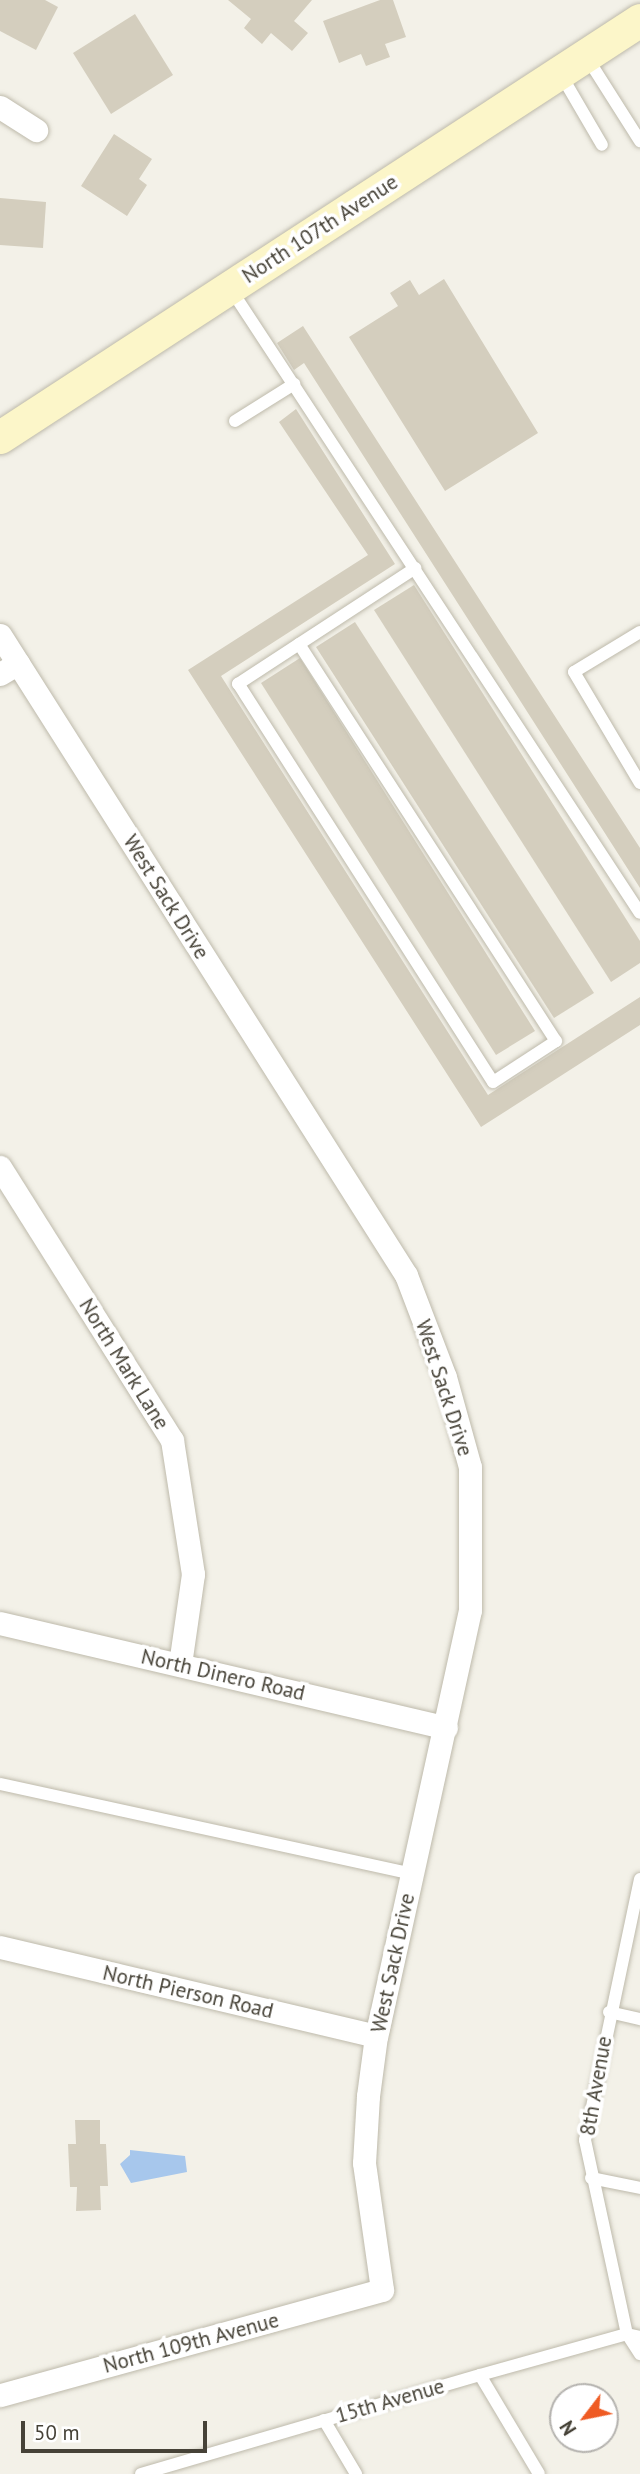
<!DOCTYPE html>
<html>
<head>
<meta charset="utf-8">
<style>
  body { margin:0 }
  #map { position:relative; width:640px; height:2474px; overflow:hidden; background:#f3f1e8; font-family:"PT Sans",sans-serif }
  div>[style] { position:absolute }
  .water>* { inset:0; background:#a7c7ec }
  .building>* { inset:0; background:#d4cebe }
  .roads { filter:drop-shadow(0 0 2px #bebaab) drop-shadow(0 0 2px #bebaab) }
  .lane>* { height:12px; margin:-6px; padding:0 6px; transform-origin:6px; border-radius:6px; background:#fff }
  .street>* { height:23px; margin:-11.5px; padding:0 11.5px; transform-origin:11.5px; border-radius:11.5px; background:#fff }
  .secondary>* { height:33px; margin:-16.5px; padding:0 16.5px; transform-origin:16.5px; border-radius:16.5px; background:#fcf6c9 }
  span { translate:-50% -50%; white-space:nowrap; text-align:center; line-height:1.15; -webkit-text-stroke:7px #fff; paint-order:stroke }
  .street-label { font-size:21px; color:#464237 }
  .north { position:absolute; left:549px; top:2383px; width:70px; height:70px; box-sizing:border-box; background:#fff; border:2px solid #b5b3af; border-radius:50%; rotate:238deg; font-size:19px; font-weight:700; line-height:28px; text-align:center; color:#464237 }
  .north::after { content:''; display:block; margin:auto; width:24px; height:32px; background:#ef5b23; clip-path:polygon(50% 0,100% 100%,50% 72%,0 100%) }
  .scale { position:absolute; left:21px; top:2421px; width:186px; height:32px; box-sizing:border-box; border:4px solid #464237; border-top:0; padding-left:9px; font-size:21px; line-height:24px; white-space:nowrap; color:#464237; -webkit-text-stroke:5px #fff; paint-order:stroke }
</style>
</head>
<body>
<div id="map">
  <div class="water">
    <div style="clip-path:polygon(130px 2150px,185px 2156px,187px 2172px,131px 2183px,120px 2164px,130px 2155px)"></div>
  </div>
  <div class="building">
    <div style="clip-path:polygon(0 0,45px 0,58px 7px,36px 50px,0 31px)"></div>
    <div style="clip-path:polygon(228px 0,312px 0,294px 21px,308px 33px,292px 51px,271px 33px,262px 44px,244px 28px,251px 19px)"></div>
    <div style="clip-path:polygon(380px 0,393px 0,406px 37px,385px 44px,390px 57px,366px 66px,361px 54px,339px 63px,323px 21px)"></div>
    <div style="clip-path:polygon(135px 14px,173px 75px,111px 114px,73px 53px)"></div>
    <div style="clip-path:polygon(114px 134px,152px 159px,139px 179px,147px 185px,127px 216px,81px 186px)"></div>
    <div style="clip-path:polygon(0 198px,46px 202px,43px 248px,0 245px)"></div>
    <div style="clip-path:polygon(444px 279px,538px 433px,445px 491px,349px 337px,398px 306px,390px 293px,410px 280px,419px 295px)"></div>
    <div style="clip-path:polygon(303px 326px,640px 848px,640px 888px,304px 363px,294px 370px,277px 343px)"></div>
    <div style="clip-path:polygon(296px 409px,395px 564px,221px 676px,488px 1095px,640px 997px,640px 1025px,481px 1127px,188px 670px,368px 555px,279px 422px)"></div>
    <div style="clip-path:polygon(414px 585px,640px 941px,640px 963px,611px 982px,374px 610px)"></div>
    <div style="clip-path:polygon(355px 622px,594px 993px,554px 1018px,316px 647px)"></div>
    <div style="clip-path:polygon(300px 658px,535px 1031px,496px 1055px,261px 683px)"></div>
    <div style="clip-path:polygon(75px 2120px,100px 2120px,100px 2144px,106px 2144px,108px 2186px,100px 2186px,101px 2210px,76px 2211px,77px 2187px,70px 2187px,68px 2144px,76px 2144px)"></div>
  </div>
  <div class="roads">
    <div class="lane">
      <div style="left:586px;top:56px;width:101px;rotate:57.6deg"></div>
      <div style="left:560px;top:73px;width:83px;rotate:59.7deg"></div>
      <div style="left:230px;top:288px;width:747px;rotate:56.74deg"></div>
      <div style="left:235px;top:421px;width:70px;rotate:-32.1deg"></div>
      <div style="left:640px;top:632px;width:77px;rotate:148.8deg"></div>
      <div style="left:574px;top:672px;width:129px;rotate:59.3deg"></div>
      <div style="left:299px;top:644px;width:473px;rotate:57.1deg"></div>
      <div style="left:556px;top:1041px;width:75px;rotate:146.9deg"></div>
      <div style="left:493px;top:1082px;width:473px;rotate:-122.6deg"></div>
      <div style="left:238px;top:684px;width:212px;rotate:-33.2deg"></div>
      <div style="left:0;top:1784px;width:423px;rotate:12.3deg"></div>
      <div style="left:640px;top:1879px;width:267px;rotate:101.9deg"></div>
      <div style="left:585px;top:2140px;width:198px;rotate:77.8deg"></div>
      <div style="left:627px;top:2334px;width:24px;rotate:57deg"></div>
      <div style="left:609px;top:2012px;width:32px;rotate:13deg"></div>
      <div style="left:591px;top:2178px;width:50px;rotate:11.5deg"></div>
      <div style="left:480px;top:2375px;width:115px;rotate:59.2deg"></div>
      <div style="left:324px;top:2420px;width:63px;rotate:59.3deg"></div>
      <div style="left:141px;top:2474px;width:353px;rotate:-16.3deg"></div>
      <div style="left:480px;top:2375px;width:153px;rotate:-15.6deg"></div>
      <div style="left:627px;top:2334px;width:13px;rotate:13deg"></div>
    </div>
    <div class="street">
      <div style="left:0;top:107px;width:43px;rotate:32.6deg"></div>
      <div style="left:0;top:635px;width:758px;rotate:57.61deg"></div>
      <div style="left:406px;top:1275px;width:109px;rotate:69.1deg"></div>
      <div style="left:445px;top:1377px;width:93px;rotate:74.5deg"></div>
      <div style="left:470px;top:1467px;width:143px;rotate:90deg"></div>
      <div style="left:470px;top:1610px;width:436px;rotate:102.4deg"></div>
      <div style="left:376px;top:2036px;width:61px;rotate:97.6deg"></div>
      <div style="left:368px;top:2096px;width:67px;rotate:93.4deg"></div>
      <div style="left:364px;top:2163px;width:128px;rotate:81.9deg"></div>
      <div style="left:382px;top:2290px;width:396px;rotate:164.6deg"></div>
      <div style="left:0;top:674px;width:21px;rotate:-31deg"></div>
      <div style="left:0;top:1167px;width:323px;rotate:57.8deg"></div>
      <div style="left:172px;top:1440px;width:136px;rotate:81.1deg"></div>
      <div style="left:193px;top:1574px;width:91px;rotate:98.2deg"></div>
      <div style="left:0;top:1623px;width:458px;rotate:13.2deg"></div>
      <div style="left:0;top:1947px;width:386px;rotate:13.3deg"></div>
    </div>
    <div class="secondary">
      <div style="left:0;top:437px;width:764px;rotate:-33.09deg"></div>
    </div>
  </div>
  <div class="street-label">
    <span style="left:320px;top:229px;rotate:-33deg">North 107th Avenue</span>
    <span style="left:166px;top:897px;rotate:58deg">West Sack Drive</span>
    <span style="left:124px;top:1364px;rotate:58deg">North Mark Lane</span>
    <span style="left:444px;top:1388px;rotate:72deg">West Sack Drive</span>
    <span style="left:223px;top:1675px;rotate:13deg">North Dinero Road</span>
    <span style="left:393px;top:1963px;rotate:-78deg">West Sack Drive</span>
    <span style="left:188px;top:1992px;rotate:13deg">North Pierson Road</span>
    <span style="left:596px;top:2086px;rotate:-80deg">8th Avenue</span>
    <span style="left:191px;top:2343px;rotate:-15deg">North 109th Avenue</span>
    <span style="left:390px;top:2401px;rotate:-16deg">15th Avenue</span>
  </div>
  <div class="north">N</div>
  <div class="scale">50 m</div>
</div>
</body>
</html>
